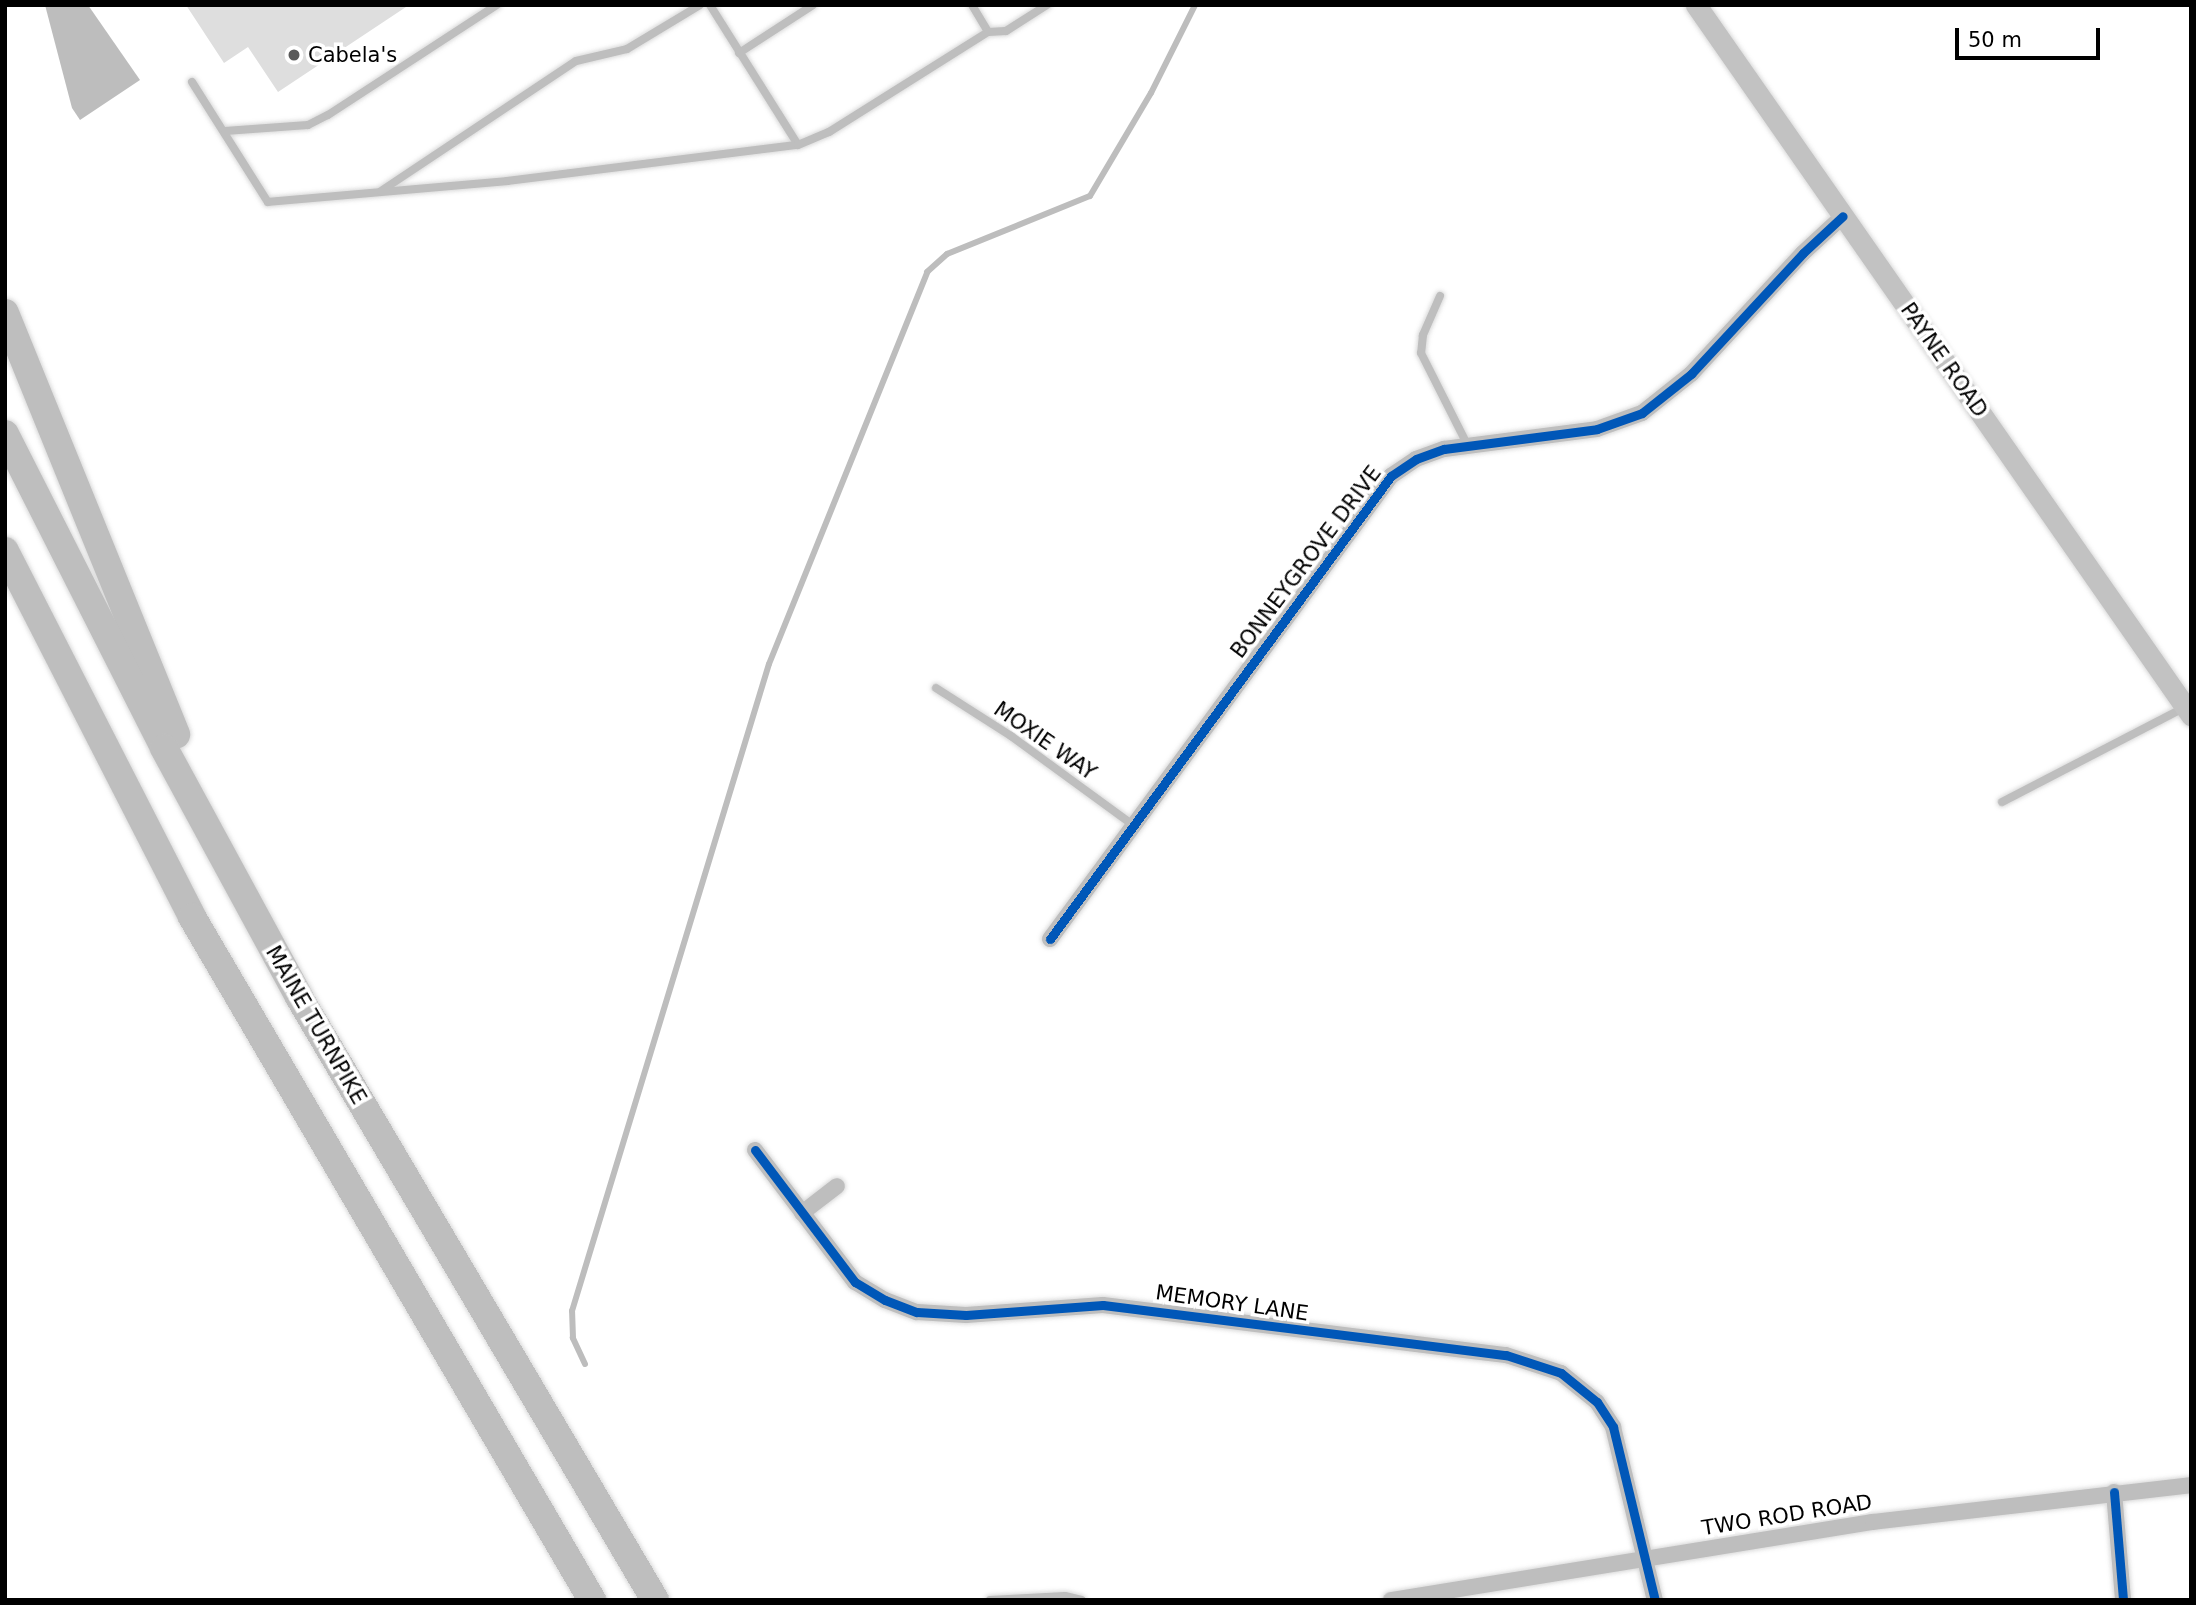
<!DOCTYPE html>
<html>
<head>
<meta charset="utf-8">
<style>
  body { margin:0 }
  #map { position:relative; width:2196px; height:1605px; overflow:hidden; background:#fff; font-family:"DejaVu Sans",sans-serif }
  div>[style] { position:absolute }
  .water>* { inset:0; background:#bdbdbd }
  .stream>* { height:6px; margin:-3px; padding:0 3px; transform-origin:3px; border-radius:3px; background:#bdbdbd }
  .building>* { inset:0; background:#dedede }
  .roads { filter:drop-shadow(0 0 2px #dbdbdb) drop-shadow(0 0 2px #dbdbdb) }
  .service>* { height:8px; margin:-4px; padding:0 4px; transform-origin:4px; border-radius:4px; background:#bebebe }
  .minor>* { height:16px; margin:-8px; padding:0 8px; transform-origin:8px; border-radius:8px; background:#bebebe }
  .secondary>* { height:21px; margin:-10.5px; padding:0 10.5px; transform-origin:10.5px; border-radius:10.5px; background:#c2c2c2 }
  .motorway>* { height:28px; margin:-14px; padding:0 14px; transform-origin:14px; border-radius:14px; background:#bebebe }
  .cycleway>* { height:9px; margin:-4.5px; padding:0 4.5px; transform-origin:4.5px; border-radius:4.5px; background:#0057b8 }
  .dots>* { width:19px; height:19px; translate:-50% -50%; box-sizing:border-box; border:4px solid #fff; border-radius:50% }
  span { translate:-50% -50%; white-space:nowrap; text-align:center; line-height:1.15; -webkit-text-stroke:7px #fff; paint-order:stroke }
  .poi-label { font-size:21px; color:#000 }
  .left { translate:0 -50%; text-align:left }
  .street-label { font-size:21px; color:#000 }
  .frame { position:absolute; inset:0; border:7px solid #000; pointer-events:none }
  .scale { position:absolute; left:1955px; top:28px; width:145px; height:32px; box-sizing:border-box; border:4px solid #000; border-top:0; padding-left:9px; font-size:21px; line-height:24px; white-space:nowrap; color:#000; -webkit-text-stroke:5px #fff; paint-order:stroke }
</style>
</head>
<body>
<div id="map">
  <div class="water">
    <div style="clip-path:polygon(45px 5px,88px 5px,140px 80px,80px 120px,72px 108px)"></div>
  </div>
  <div class="stream">
    <div style="left:585px;top:1364px;width:29px;rotate:-115deg"></div>
    <div style="left:573px;top:1338px;width:27px;rotate:-92deg"></div>
    <div style="left:572px;top:1311px;width:676px;rotate:-73.07deg"></div>
    <div style="left:769px;top:664px;width:423px;rotate:-68deg"></div>
    <div style="left:927px;top:272px;width:27px;rotate:-42deg"></div>
    <div style="left:947px;top:254px;width:154px;rotate:-22.1deg"></div>
    <div style="left:1090px;top:196px;width:120px;rotate:-59.4deg"></div>
    <div style="left:1151px;top:93px;width:98px;rotate:-63.4deg"></div>
  </div>
  <div class="building">
    <div style="clip-path:polygon(186px 5px,409px 5px,278px 92px,248px 47px,224px 63px)"></div>
  </div>
  <div class="roads">
    <div class="service">
      <div style="left:710px;top:5px;width:165px;rotate:57.8deg"></div>
      <div style="left:972px;top:5px;width:31px;rotate:59deg"></div>
      <div style="left:739px;top:53px;width:88px;rotate:-33deg"></div>
      <div style="left:192px;top:82px;width:142px;rotate:57.7deg"></div>
      <div style="left:268px;top:202px;width:240px;rotate:-5deg"></div>
      <div style="left:507px;top:181px;width:293px;rotate:-7.1deg"></div>
      <div style="left:798px;top:145px;width:34px;rotate:-23deg"></div>
      <div style="left:829px;top:132px;width:188px;rotate:-32.2deg"></div>
      <div style="left:988px;top:32px;width:18px;rotate:-3deg"></div>
      <div style="left:1006px;top:31px;width:49px;rotate:-32.4deg"></div>
      <div style="left:225px;top:131px;width:83px;rotate:-4.1deg"></div>
      <div style="left:308px;top:125px;width:22px;rotate:-27deg"></div>
      <div style="left:328px;top:115px;width:202px;rotate:-33.1deg"></div>
      <div style="left:381px;top:191px;width:234px;rotate:-33.7deg"></div>
      <div style="left:576px;top:61px;width:52px;rotate:-13.2deg"></div>
      <div style="left:627px;top:49px;width:85px;rotate:-31.1deg"></div>
      <div style="left:1440px;top:296px;width:43px;rotate:113.6deg"></div>
      <div style="left:1423px;top:335px;width:18px;rotate:96deg"></div>
      <div style="left:1421px;top:353px;width:102px;rotate:63.2deg"></div>
      <div style="left:936px;top:688px;width:89px;rotate:32.6deg"></div>
      <div style="left:1011px;top:736px;width:151px;rotate:36.1deg"></div>
      <div style="left:2002px;top:802px;width:206px;rotate:-27.4deg"></div>
      <div style="left:990px;top:1600px;width:75px;rotate:-3.1deg"></div>
      <div style="left:1065px;top:1596px;width:17px;rotate:13deg"></div>
    </div>
    <div class="minor">
      <div style="left:1050px;top:939px;width:575px;rotate:-53.63deg"></div>
      <div style="left:1391px;top:476px;width:30px;rotate:-34deg"></div>
      <div style="left:1416px;top:459px;width:30px;rotate:-20deg"></div>
      <div style="left:1444px;top:449px;width:154px;rotate:-7.4deg"></div>
      <div style="left:1597px;top:429px;width:48px;rotate:-19.6deg"></div>
      <div style="left:1642px;top:413px;width:63px;rotate:-38.5deg"></div>
      <div style="left:1691px;top:374px;width:165px;rotate:-47.2deg"></div>
      <div style="left:1803px;top:253px;width:54px;rotate:-42.8deg"></div>
      <div style="left:755px;top:1150px;width:166px;rotate:52.9deg"></div>
      <div style="left:855px;top:1282px;width:35px;rotate:31deg"></div>
      <div style="left:885px;top:1300px;width:34px;rotate:21deg"></div>
      <div style="left:917px;top:1312px;width:49px;rotate:3.5deg"></div>
      <div style="left:966px;top:1315px;width:137px;rotate:-4.2deg"></div>
      <div style="left:1103px;top:1305px;width:406px;rotate:7.1deg"></div>
      <div style="left:1506px;top:1355px;width:58px;rotate:18.1deg"></div>
      <div style="left:1561px;top:1373px;width:46px;rotate:38.9deg"></div>
      <div style="left:1597px;top:1402px;width:30px;rotate:57deg"></div>
      <div style="left:1613px;top:1427px;width:178px;rotate:76.4deg"></div>
      <div style="left:802px;top:1213px;width:44px;rotate:-37.6deg"></div>
      <div style="left:2114px;top:1492px;width:108px;rotate:85.2deg"></div>
      <div style="left:1391px;top:1600px;width:488px;rotate:-9.2deg"></div>
      <div style="left:1873px;top:1522px;width:320px;rotate:-6.6deg"></div>
    </div>
    <div class="secondary">
      <div style="left:1696px;top:5px;width:866px;rotate:55.12deg"></div>
    </div>
    <div class="motorway">
      <div style="left:5px;top:313px;width:455px;rotate:67.9deg"></div>
      <div style="left:5px;top:434px;width:352px;rotate:63.1deg"></div>
      <div style="left:164px;top:748px;width:283px;rotate:61.5deg"></div>
      <div style="left:299px;top:997px;width:700px;rotate:59.44deg"></div>
      <div style="left:5px;top:551px;width:411px;rotate:62.9deg"></div>
      <div style="left:192px;top:917px;width:792px;rotate:59.64deg"></div>
    </div>
  </div>
  <div class="cycleway">
    <div style="left:1050px;top:939px;width:575px;rotate:-53.63deg"></div>
    <div style="left:1391px;top:476px;width:30px;rotate:-34deg"></div>
    <div style="left:1416px;top:459px;width:30px;rotate:-20deg"></div>
    <div style="left:1444px;top:449px;width:154px;rotate:-7.4deg"></div>
    <div style="left:1597px;top:429px;width:48px;rotate:-19.6deg"></div>
    <div style="left:1642px;top:413px;width:63px;rotate:-38.5deg"></div>
    <div style="left:1691px;top:374px;width:165px;rotate:-47.2deg"></div>
    <div style="left:1803px;top:253px;width:54px;rotate:-42.8deg"></div>
    <div style="left:755px;top:1150px;width:166px;rotate:52.9deg"></div>
    <div style="left:855px;top:1282px;width:35px;rotate:31deg"></div>
    <div style="left:885px;top:1300px;width:34px;rotate:21deg"></div>
    <div style="left:917px;top:1312px;width:49px;rotate:3.5deg"></div>
    <div style="left:966px;top:1315px;width:137px;rotate:-4.2deg"></div>
    <div style="left:1103px;top:1305px;width:406px;rotate:7.1deg"></div>
    <div style="left:1506px;top:1355px;width:58px;rotate:18.1deg"></div>
    <div style="left:1561px;top:1373px;width:46px;rotate:38.9deg"></div>
    <div style="left:1597px;top:1402px;width:30px;rotate:57deg"></div>
    <div style="left:1613px;top:1427px;width:178px;rotate:76.4deg"></div>
    <div style="left:2114px;top:1492px;width:108px;rotate:85.2deg"></div>
  </div>
  <div class="dots">
    <div style="left:294px;top:55px;background:#595959"></div>
  </div>
  <div class="poi-label">
    <span class="left" style="left:308px;top:55px">Cabela's</span>
  </div>
  <div class="street-label">
    <span style="left:1944px;top:360px;rotate:55deg">PAYNE ROAD</span>
    <span style="left:1306px;top:562px;rotate:-53deg">BONNEYGROVE DRIVE</span>
    <span style="left:1045px;top:741px;rotate:35deg">MOXIE WAY</span>
    <span style="left:316px;top:1025px;rotate:60deg">MAINE TURNPIKE</span>
    <span style="left:1232px;top:1303px;rotate:8deg">MEMORY LANE</span>
    <span style="left:1787px;top:1515px;rotate:-9deg">TWO ROD ROAD</span>
  </div>
  <div class="frame"></div>
  <div class="scale">50 m</div>
</div>
</body>
</html>
